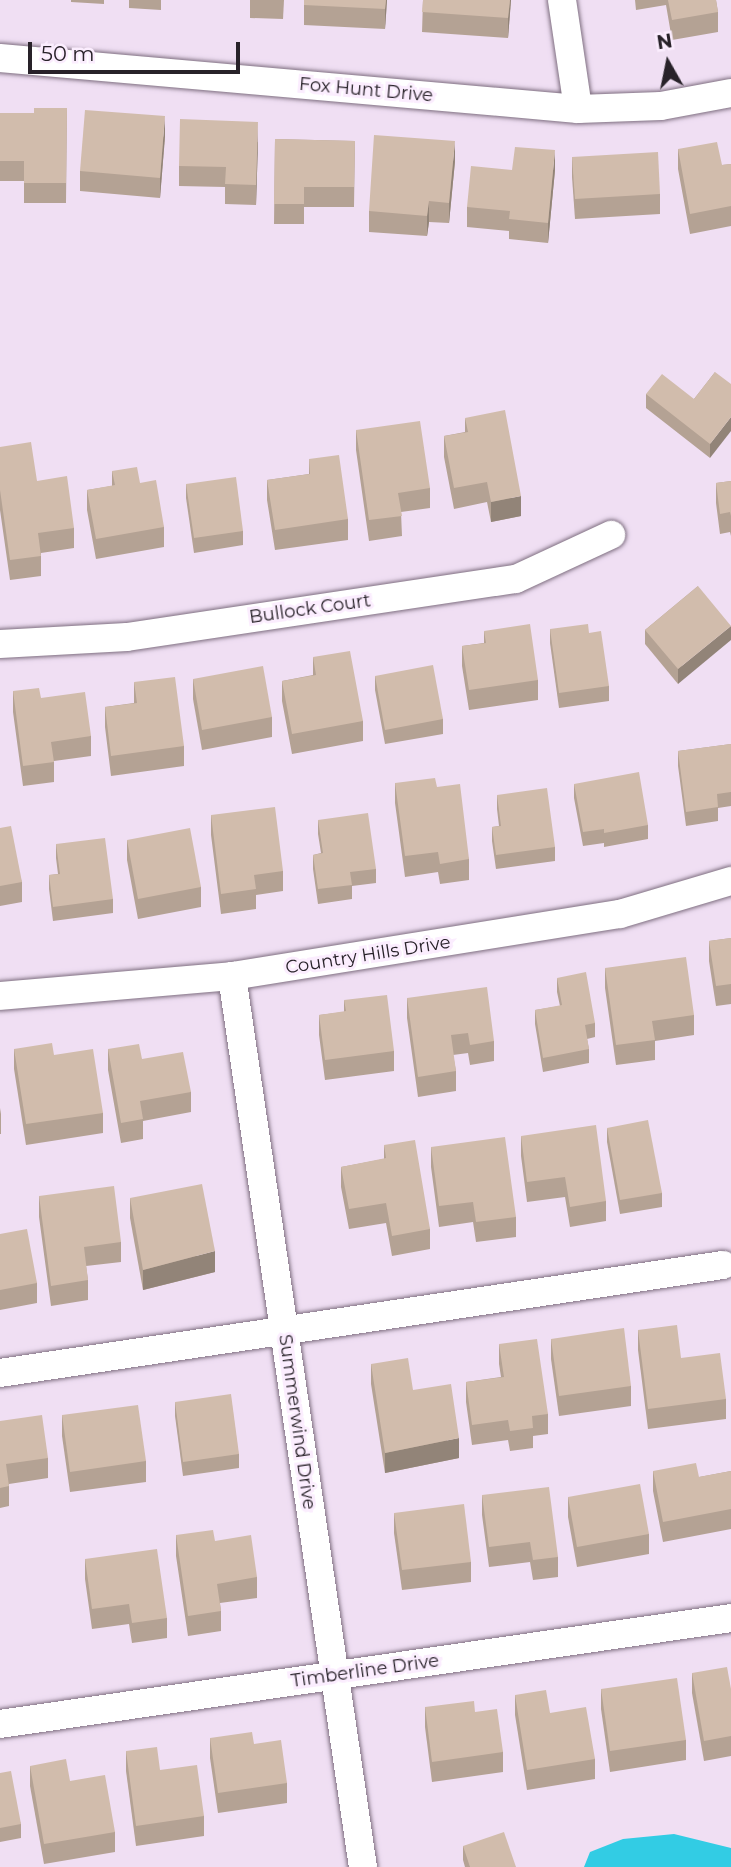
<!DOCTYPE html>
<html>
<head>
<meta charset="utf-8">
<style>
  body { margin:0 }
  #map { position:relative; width:731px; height:1867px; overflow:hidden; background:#f0dff3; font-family:Montserrat,sans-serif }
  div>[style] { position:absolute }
  .water>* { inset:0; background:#32cce4 }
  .roads { filter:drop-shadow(0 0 2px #7f6f81) drop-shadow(0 0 2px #7f6f81) }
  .street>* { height:28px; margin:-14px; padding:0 14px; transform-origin:14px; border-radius:14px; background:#fff }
  .wall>* { inset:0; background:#b4a294 }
  .shaded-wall>* { inset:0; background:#928478 }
  .building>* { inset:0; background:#d1bcac }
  span { translate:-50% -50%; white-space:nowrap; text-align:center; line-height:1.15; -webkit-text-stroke:6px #fbedfe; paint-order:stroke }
  .street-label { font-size:18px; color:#282229 }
  .north { position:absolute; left:633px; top:28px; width:70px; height:70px; -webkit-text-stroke:5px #fbedfe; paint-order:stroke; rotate:351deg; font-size:19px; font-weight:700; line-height:28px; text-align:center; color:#282229 }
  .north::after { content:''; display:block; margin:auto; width:24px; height:32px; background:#282229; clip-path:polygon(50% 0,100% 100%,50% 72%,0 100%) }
  .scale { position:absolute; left:28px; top:42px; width:212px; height:32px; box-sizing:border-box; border:4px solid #282229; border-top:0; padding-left:9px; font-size:21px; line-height:24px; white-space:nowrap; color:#282229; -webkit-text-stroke:5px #fbedfe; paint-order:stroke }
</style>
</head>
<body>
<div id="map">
  <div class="water">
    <div style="clip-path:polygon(674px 1834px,731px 1848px,731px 1867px,584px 1867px,590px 1852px,623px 1839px)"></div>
  </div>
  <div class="roads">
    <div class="street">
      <div style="left:562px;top:0;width:110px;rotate:81.6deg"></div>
      <div style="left:0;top:58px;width:580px;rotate:5.04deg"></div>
      <div style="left:578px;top:109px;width:83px;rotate:-2.1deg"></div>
      <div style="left:661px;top:106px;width:71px;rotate:-10.5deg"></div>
      <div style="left:0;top:644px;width:127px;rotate:-3.2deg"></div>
      <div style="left:127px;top:637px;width:393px;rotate:-8.5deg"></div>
      <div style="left:516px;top:579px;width:105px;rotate:-24.9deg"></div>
      <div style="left:232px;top:976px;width:901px;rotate:81.64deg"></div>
      <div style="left:0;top:996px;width:233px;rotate:-4.9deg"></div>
      <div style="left:232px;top:976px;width:393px;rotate:-9.1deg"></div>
      <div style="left:620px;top:914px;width:116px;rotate:-16.6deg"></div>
      <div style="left:0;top:1373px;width:731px;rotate:-8.5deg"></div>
      <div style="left:0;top:1724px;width:739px;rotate:-8.25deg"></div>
    </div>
  </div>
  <div class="wall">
    <div style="clip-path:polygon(71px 0,104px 0,104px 4px,71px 2px)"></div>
    <div style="clip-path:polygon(129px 0,161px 0,161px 10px,129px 8px)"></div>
    <div style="clip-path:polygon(250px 0,284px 0,283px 19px,250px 18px)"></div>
    <div style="clip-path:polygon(304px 0,387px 0,385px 29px,304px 25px)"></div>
    <div style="clip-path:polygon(423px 0,511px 0,508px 38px,422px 32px)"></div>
    <div style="clip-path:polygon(635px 0,716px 0,718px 12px,718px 32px,672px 40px,666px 5px,636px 10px)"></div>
    <div style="clip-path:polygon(67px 108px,66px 203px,24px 203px,24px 181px,0 181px,0 113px,34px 113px)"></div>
    <div style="clip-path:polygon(165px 136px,160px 198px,80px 191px,80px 171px)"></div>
    <div style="clip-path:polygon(275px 139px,355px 141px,354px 207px,304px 207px,304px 224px,274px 224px)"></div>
    <div style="clip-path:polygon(258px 142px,256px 205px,225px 204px,225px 187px,179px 186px,179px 166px)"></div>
    <div style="clip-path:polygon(678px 149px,722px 165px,731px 164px,731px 226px,690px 234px,678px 169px)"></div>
    <div style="clip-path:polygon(572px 157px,660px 194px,660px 214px,575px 219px,572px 177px)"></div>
    <div style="clip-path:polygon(455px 161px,449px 223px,429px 222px,427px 236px,369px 232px,369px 211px)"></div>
    <div style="clip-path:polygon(512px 170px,555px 170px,548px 243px,509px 239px,509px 231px,467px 227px,467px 207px)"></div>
    <div style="clip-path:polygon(715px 372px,710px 458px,646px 408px,646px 394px,694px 399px)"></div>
    <div style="clip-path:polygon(465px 418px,521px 516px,491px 522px,487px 502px,454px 509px,444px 457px,444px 436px,465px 432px)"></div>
    <div style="clip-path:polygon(356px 430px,430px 488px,430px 508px,401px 512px,402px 536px,369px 541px,356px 450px)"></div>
    <div style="clip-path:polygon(0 447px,37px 481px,74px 528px,74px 548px,41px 553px,41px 576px,10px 580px,0 510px)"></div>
    <div style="clip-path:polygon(309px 459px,348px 519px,348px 540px,275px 550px,267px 500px,267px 480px,309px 474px)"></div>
    <div style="clip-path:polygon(112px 471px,140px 483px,164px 527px,164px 547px,96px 559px,87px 510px,87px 490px,112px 486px)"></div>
    <div style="clip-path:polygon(731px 481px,731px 536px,730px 532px,720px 534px,716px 503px,716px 483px)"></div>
    <div style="clip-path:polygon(186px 484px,243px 531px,243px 545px,194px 553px,186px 498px)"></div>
    <div style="clip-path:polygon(698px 586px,678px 684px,645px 644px,645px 630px)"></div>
    <div style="clip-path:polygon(550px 629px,609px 686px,609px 701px,559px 708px,550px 643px)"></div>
    <div style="clip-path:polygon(484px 631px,538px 680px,538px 700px,469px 710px,462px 666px,462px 646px,484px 643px)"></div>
    <div style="clip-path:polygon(313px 657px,363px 721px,363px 741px,292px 754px,282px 701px,282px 681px,313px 675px)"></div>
    <div style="clip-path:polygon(375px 676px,443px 719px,443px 734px,385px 744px,375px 690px)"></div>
    <div style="clip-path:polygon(193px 679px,272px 717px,272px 737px,202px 750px,193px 699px)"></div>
    <div style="clip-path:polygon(134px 682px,184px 746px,184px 766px,111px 776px,105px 727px,105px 707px,134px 703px)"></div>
    <div style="clip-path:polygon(13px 691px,41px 698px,91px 736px,91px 756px,54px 761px,54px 782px,23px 786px,13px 712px)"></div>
    <div style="clip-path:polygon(731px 744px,731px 806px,718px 808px,718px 821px,686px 826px,678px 766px,678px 751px)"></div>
    <div style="clip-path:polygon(395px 783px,437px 787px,469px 859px,469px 880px,440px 884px,438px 872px,405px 877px,395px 803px)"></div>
    <div style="clip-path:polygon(574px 784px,648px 825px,648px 839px,604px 847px,604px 843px,583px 846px,574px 798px)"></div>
    <div style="clip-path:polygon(497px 795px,555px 847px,555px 861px,496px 869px,492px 841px,492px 827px,499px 826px,497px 809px)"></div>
    <div style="clip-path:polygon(211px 815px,283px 871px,283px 891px,256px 895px,256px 909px,221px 914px,211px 835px)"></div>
    <div style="clip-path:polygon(318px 820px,376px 869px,376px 883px,352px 886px,352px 899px,318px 904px,313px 869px,313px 855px,321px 853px,318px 834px)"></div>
    <div style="clip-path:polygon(0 828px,22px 882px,22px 902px,0 906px)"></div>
    <div style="clip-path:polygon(127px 840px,201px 887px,201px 907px,138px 919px,127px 860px)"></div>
    <div style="clip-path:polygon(56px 844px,113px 899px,113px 913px,53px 921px,49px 889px,49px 875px,58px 874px,56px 858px)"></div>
    <div style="clip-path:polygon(731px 938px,731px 1004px,716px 1006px,709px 961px,709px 941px)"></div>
    <div style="clip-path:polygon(605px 968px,694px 1015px,694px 1035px,655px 1041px,655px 1060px,616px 1065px,605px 988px)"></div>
    <div style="clip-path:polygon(557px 978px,595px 1023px,595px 1037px,587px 1039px,589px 1049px,589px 1063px,543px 1072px,535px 1024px,535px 1010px,560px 1006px,557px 992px)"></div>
    <div style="clip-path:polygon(407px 998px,494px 1041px,494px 1061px,470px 1065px,468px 1053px,453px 1055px,456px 1071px,456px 1091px,418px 1097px,407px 1018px)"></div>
    <div style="clip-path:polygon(344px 1000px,394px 1051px,394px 1071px,325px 1080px,319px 1035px,319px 1015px,344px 1012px)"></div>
    <div style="clip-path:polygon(14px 1049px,54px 1055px,103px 1113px,103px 1133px,26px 1145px,14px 1069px)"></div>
    <div style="clip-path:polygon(108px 1049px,142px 1059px,191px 1092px,191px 1112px,143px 1121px,143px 1139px,121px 1143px,108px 1070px)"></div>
    <div style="clip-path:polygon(0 1108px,1px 1114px,1px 1134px,0 1134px)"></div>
    <div style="clip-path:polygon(607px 1128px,662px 1193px,662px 1207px,620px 1214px,607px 1142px)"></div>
    <div style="clip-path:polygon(521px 1136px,606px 1201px,606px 1221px,570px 1227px,565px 1197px,527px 1202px,521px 1156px)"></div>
    <div style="clip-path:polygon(384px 1145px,430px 1229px,430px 1249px,392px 1256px,386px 1223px,349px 1229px,341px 1187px,341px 1167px,384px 1159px)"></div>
    <div style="clip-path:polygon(431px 1147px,516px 1217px,516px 1237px,476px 1242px,473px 1222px,439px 1227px,431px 1167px)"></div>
    <div style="clip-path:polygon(39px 1196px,121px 1242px,121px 1262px,86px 1266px,88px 1280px,88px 1300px,51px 1306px,39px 1217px)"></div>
    <div style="clip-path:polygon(130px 1198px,215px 1272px,143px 1290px,130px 1218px)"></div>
    <div style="clip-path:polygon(0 1234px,37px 1283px,37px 1303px,0 1310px)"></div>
    <div style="clip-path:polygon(638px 1330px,681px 1358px,726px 1399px,726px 1419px,648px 1429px,638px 1350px)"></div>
    <div style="clip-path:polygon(551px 1339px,631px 1386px,631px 1406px,559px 1416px,551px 1359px)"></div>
    <div style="clip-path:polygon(499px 1344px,548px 1414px,548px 1434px,533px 1436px,533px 1448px,510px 1451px,508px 1440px,472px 1445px,466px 1402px,466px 1382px,501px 1377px,499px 1364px)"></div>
    <div style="clip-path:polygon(371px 1364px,413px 1390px,459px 1458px,385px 1473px,371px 1384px)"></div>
    <div style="clip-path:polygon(175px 1402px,239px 1454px,239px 1468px,183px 1476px,175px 1416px)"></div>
    <div style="clip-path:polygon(62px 1415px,146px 1461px,146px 1482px,70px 1492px,62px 1436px)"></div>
    <div style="clip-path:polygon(0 1421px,48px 1458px,48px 1478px,9px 1484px,9px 1506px,0 1508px)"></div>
    <div style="clip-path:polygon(653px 1471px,699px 1477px,731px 1471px,731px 1529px,663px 1542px,653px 1491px)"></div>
    <div style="clip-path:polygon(482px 1495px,558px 1557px,558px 1577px,533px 1580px,530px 1562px,489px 1567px,482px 1515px)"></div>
    <div style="clip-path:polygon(568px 1497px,649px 1534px,649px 1554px,577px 1567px,568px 1517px)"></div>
    <div style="clip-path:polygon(394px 1513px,471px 1562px,471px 1582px,402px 1590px,394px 1533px)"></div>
    <div style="clip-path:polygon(176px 1535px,215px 1541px,257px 1577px,257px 1598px,220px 1603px,221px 1611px,221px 1631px,188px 1636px,176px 1556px)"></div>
    <div style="clip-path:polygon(85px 1559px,167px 1618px,167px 1638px,132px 1643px,129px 1624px,92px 1629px,85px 1579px)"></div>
    <div style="clip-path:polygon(692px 1673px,731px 1689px,731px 1756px,704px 1761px,692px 1693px)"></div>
    <div style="clip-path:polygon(601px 1689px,686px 1740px,686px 1760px,610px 1772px,601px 1709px)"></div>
    <div style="clip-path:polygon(515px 1695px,550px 1713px,595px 1759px,595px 1779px,527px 1790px,515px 1715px)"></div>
    <div style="clip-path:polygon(425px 1707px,475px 1712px,503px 1752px,503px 1772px,432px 1782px,425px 1727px)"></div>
    <div style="clip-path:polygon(210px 1738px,254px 1744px,287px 1783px,287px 1803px,218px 1813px,210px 1758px)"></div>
    <div style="clip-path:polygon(126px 1751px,160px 1770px,204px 1816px,204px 1836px,136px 1846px,126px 1771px)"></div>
    <div style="clip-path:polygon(30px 1766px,70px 1781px,115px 1832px,115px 1852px,44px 1864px,30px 1786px)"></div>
    <div style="clip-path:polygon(0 1773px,21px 1824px,21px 1838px,0 1842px)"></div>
    <div style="clip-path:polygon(463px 1846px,516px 1867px,465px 1867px,463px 1860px)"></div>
  </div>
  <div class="shaded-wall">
    <div style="clip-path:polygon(386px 0,387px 0,385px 29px,385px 9px)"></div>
    <div style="clip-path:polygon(510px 0,511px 0,508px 38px,508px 18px)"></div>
    <div style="clip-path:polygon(165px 116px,165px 136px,160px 198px,160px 178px)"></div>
    <div style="clip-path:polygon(258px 122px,258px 142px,256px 205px,256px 185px)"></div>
    <div style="clip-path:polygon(455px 141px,455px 161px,449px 223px,449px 203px)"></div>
    <div style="clip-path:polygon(555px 150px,555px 170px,548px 243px,548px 223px)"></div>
    <div style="clip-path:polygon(429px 201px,429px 222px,427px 236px,427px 216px)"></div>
    <div style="clip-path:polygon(731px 417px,731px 431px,710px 458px,710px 444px)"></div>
    <div style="clip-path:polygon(521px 496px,521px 516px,491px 522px,491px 502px)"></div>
    <div style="clip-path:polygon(731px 626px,731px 640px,678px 684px,678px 669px)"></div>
    <div style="clip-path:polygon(215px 1251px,215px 1272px,143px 1290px,143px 1270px)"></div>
    <div style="clip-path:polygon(459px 1438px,459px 1458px,385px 1473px,385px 1453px)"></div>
  </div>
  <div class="building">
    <div style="clip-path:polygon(304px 0,386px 0,385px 9px,304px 5px)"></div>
    <div style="clip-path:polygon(423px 0,510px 0,508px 18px,422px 12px)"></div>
    <div style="clip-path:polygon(668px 0,716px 0,718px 12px,672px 20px)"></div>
    <div style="clip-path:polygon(34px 108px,67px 108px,66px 183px,24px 183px,24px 161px,0 161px,0 113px,34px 113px)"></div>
    <div style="clip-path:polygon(85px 110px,165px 116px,160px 178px,80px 171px)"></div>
    <div style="clip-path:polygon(180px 119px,258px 122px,256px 185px,225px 184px,226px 167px,179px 166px)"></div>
    <div style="clip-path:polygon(374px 135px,455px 141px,449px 203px,429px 201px,427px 216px,369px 211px)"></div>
    <div style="clip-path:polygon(275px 139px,355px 141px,354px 187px,304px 187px,304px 204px,274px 204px)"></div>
    <div style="clip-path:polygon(717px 142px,722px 165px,731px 164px,731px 206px,690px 214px,678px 149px)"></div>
    <div style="clip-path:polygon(515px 147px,555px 150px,548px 223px,509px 219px,510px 211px,467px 207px,471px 166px,512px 170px)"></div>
    <div style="clip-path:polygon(658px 152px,660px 194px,575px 199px,572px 157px)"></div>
    <div style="clip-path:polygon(715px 372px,731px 384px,731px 417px,710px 444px,646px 394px,662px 374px,694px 399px)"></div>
    <div style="clip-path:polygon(505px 410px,521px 496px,491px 502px,487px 482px,454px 488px,444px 436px,468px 432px,465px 418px)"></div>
    <div style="clip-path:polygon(420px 421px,430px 488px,398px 493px,402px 516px,369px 520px,356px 430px)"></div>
    <div style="clip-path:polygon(31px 442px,37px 481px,67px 476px,74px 528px,38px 533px,41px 556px,10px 560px,0 490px,0 447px)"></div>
    <div style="clip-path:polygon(339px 455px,348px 519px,275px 530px,267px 480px,310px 474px,309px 459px)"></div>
    <div style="clip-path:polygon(137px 467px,140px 483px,156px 480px,164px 527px,96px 539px,87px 490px,115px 485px,112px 471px)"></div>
    <div style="clip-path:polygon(236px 477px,243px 531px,194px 538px,186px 484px)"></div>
    <div style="clip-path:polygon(731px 481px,731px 516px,730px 512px,720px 514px,716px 483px)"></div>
    <div style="clip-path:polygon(698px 586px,731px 626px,678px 669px,645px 630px)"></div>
    <div style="clip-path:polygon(530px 624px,538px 680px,469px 690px,462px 646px,486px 643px,484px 631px)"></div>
    <div style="clip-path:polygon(588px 624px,589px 633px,601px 631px,609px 686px,559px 693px,550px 629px)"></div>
    <div style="clip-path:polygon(350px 651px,363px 721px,292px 734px,282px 681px,316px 675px,313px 657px)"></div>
    <div style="clip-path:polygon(433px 665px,443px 719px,385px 730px,375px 676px)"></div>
    <div style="clip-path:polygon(263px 666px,272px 717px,202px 730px,193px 679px)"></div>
    <div style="clip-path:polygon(175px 677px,184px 746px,111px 756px,105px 707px,137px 703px,134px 682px)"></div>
    <div style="clip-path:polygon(39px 688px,41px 698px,85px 692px,91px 736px,51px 742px,54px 762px,23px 766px,13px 691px)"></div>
    <div style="clip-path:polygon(731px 744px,731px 792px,717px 794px,718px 807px,686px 812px,678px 751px)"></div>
    <div style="clip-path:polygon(639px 772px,648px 825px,604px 833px,604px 829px,583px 832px,574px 784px)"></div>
    <div style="clip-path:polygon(435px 778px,437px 787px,460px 784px,469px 859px,440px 864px,438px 852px,405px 856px,395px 783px)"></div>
    <div style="clip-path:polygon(547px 788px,555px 847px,496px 855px,492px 827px,501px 826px,497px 795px)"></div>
    <div style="clip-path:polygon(275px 807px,283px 871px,254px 875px,256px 889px,221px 894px,211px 815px)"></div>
    <div style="clip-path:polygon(368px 813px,376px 869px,350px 872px,352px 885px,318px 889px,313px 855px,323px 853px,318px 820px)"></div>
    <div style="clip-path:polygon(11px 826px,22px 882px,0 886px,0 828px)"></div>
    <div style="clip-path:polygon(190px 828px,201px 887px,138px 899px,127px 840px)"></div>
    <div style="clip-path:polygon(105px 838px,113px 899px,53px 907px,49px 875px,60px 874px,56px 844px)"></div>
    <div style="clip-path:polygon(731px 938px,731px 984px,716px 986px,709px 941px)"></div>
    <div style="clip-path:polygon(686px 957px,694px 1015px,652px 1021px,655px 1040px,616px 1045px,605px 968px)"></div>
    <div style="clip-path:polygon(586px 972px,595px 1023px,585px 1025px,589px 1049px,543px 1058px,535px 1010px,562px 1005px,557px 978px)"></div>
    <div style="clip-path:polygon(487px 987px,494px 1041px,470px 1045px,468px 1033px,451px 1035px,456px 1071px,418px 1077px,407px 998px)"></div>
    <div style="clip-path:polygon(387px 995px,394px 1051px,325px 1060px,319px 1015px,346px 1011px,344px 1000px)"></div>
    <div style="clip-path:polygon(52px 1043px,54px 1055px,93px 1049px,103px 1113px,26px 1124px,14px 1049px)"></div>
    <div style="clip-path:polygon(139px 1044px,142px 1059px,183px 1052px,191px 1092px,140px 1101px,143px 1119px,121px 1123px,108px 1049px)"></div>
    <div style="clip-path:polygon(648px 1120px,662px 1193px,620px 1200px,607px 1128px)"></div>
    <div style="clip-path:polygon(596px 1125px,606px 1201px,570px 1207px,565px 1177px,527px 1182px,521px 1136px)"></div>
    <div style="clip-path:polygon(505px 1137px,516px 1217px,476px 1222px,473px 1202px,439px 1206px,431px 1147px)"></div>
    <div style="clip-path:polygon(415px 1140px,430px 1229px,392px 1236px,386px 1203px,349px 1209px,341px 1167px,386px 1158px,384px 1145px)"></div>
    <div style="clip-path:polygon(202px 1184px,215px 1251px,143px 1270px,130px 1198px)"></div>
    <div style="clip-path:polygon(114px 1186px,121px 1242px,84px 1247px,88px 1280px,51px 1286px,39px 1196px)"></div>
    <div style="clip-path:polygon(27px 1229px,37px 1283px,0 1290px,0 1234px)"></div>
    <div style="clip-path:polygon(677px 1325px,681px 1358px,720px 1353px,726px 1399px,648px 1409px,638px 1330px)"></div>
    <div style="clip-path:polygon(624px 1328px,631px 1386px,559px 1396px,551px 1339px)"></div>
    <div style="clip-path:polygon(537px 1339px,548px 1414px,532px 1416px,533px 1428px,510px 1431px,508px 1420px,472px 1425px,466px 1382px,504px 1377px,499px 1344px)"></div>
    <div style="clip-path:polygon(408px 1358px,413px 1390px,451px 1384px,459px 1438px,385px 1453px,371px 1364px)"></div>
    <div style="clip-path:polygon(231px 1394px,239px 1454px,183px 1462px,175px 1402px)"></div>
    <div style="clip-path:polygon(138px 1405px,146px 1461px,70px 1472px,62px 1415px)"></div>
    <div style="clip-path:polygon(42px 1415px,48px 1458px,6px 1464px,9px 1486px,0 1488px,0 1421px)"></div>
    <div style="clip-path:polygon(696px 1463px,699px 1477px,731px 1471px,731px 1509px,663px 1522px,653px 1471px)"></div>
    <div style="clip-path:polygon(640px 1484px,649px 1534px,577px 1547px,568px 1497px)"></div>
    <div style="clip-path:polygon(549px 1487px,558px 1557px,533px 1560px,530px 1542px,489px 1547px,482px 1495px)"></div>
    <div style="clip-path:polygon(464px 1504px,471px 1562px,402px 1570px,394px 1513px)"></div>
    <div style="clip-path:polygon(213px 1530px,215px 1541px,251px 1535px,257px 1577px,217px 1584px,221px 1611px,188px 1616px,176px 1535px)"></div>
    <div style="clip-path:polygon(157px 1549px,167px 1618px,132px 1623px,129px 1604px,92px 1609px,85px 1559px)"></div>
    <div style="clip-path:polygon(727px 1667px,731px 1689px,731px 1736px,704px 1741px,692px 1673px)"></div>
    <div style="clip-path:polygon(677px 1678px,686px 1740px,610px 1751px,601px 1689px)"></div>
    <div style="clip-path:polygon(546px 1690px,550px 1713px,586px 1707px,595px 1759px,527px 1770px,515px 1695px)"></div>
    <div style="clip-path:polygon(474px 1701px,475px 1712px,497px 1709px,503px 1752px,432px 1762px,425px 1707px)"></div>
    <div style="clip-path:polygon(252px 1732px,254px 1744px,281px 1740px,287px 1783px,218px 1793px,210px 1738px)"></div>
    <div style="clip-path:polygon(157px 1747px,160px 1770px,197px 1765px,204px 1816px,136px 1826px,126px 1751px)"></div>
    <div style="clip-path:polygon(66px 1759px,70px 1781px,105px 1775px,115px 1832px,44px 1844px,30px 1766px)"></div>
    <div style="clip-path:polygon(11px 1771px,21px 1824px,0 1828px,0 1773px)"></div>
    <div style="clip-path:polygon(504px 1832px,516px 1867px,470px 1867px,463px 1846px)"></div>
  </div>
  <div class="street-label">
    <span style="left:366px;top:90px;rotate:5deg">Fox Hunt Drive</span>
    <span style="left:310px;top:609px;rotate:-8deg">Bullock Court</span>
    <span style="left:368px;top:955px;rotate:-9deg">Country Hills Drive</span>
    <span style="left:297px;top:1422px;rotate:82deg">Summerwind Drive</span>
    <span style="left:365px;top:1671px;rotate:-8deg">Timberline Drive</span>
  </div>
  <div class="north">N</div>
  <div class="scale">50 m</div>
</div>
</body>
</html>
